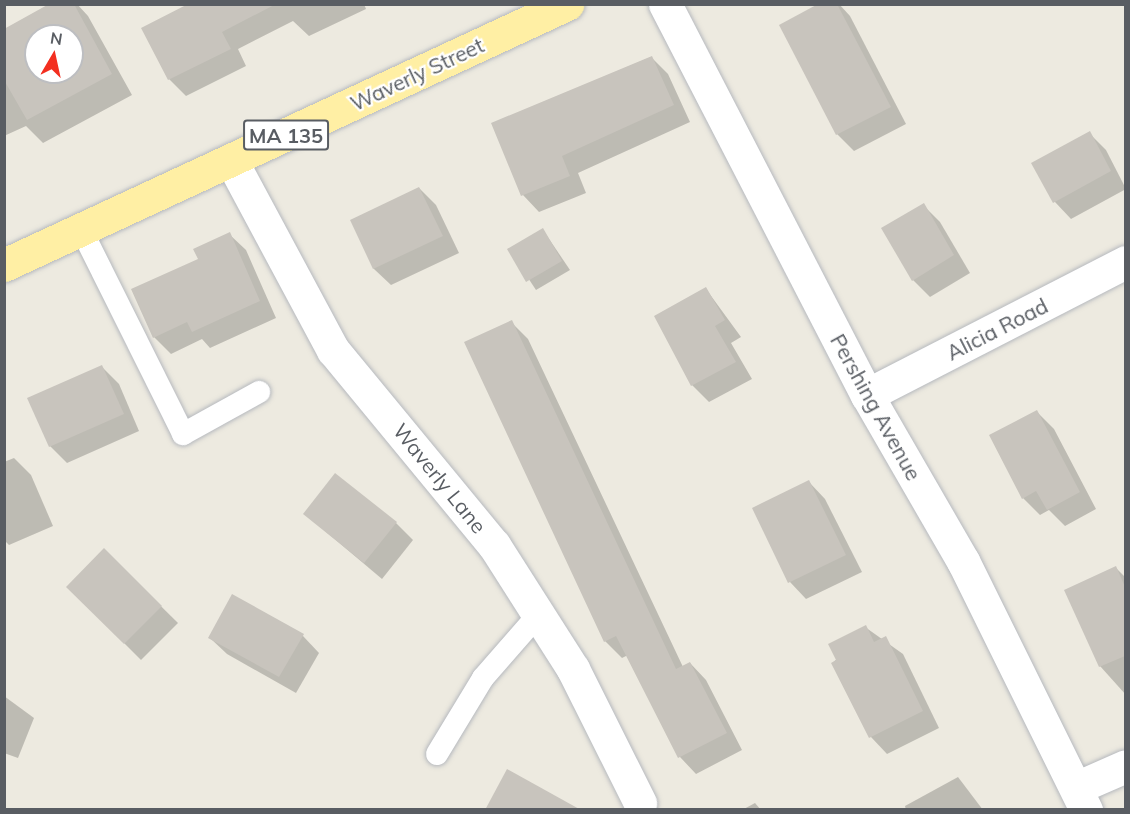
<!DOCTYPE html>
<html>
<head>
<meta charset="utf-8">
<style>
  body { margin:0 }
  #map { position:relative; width:1130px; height:814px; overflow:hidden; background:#edeae0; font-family:Mulish,sans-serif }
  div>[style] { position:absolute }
  .shadow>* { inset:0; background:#0003 }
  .building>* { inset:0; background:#c8c4bd }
  .roads { filter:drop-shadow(0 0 2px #b6b9be) drop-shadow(0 0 2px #b6b9be) }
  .service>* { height:22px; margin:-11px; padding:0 11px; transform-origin:11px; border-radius:11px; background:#fff }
  .minor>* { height:33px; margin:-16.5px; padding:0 16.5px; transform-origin:16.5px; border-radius:16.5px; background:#fff }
  .primary>* { height:33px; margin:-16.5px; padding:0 16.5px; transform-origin:16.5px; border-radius:16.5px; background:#ffefa4 }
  span { translate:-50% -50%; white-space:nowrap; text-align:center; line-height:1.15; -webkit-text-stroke:4.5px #fff; paint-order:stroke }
  .shield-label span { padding:2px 4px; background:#fff; border:2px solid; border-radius:4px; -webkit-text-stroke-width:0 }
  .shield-label { font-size:20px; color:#595d63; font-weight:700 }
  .street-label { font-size:21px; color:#595d63 }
  .frame { position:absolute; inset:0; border:6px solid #595d63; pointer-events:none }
  .north { position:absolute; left:24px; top:24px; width:60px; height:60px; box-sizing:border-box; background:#fff; border:2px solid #bdbec1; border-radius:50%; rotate:9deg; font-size:16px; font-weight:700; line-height:24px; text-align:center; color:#595d63 }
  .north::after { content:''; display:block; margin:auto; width:21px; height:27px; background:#f32f20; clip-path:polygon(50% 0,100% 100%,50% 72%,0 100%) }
</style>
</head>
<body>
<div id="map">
  <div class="shadow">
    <div style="clip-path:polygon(evenodd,52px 4px,77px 4px,88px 16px,132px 95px,43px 143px,26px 126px,4px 136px,4px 31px,52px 4px,36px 36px,72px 36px,72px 72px,36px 72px,36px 36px)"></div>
    <div style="clip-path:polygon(191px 4px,364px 4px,366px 9px,309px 36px,293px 21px,238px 49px,246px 66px,186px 96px,169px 79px)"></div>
    <div style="clip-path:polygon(822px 4px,839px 4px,850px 16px,906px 124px,854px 151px,837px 134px)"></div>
    <div style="clip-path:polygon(651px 57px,668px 74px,690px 122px,578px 173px,586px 193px,539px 212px,523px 195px,493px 124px)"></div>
    <div style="clip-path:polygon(1089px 133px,1106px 150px,1126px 189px,1071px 219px,1055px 202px,1033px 163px)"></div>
    <div style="clip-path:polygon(419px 188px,436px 205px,459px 253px,391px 285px,374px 269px,352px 220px)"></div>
    <div style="clip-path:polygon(923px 205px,940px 222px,970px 273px,930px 297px,913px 280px)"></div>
    <div style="clip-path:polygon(543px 230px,570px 270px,536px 290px,509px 249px)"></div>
    <div style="clip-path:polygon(229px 234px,246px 250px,276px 318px,210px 348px,202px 339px,171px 354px,154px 337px,200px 260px)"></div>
    <div style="clip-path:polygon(706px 289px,741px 337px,731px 343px,752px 379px,709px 402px,692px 385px)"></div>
    <div style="clip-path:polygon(511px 322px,528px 339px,683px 667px,690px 663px,706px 680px,742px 750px,696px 774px,680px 757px,628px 655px,622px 658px,605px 641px)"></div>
    <div style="clip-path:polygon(102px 367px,119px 384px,139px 431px,67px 463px,50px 446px)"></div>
    <div style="clip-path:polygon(1037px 412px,1054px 429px,1096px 509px,1065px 526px,1049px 510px,1040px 515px,1023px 498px)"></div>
    <div style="clip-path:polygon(14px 458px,31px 475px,53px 526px,9px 545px,4px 540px,4px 462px)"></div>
    <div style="clip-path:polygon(809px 482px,825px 499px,862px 572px,806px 599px,790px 582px,754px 509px)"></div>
    <div style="clip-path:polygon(305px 514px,396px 523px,413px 540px,382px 579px)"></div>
    <div style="clip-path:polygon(104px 550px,178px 623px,141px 660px,68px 587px)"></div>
    <div style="clip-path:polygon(1116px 568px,1126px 578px,1126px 695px,1100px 666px)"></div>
    <div style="clip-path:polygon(865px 627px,903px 654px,939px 728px,887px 754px,871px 737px,833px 663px)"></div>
    <div style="clip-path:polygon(303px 636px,319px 653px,296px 693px,227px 654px,210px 638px)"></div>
    <div style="clip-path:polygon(4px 696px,34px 718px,18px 758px,4px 753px)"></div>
    <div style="clip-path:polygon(958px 777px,983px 810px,906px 810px,905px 806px)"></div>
    <div style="clip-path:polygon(755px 803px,761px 810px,742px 810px)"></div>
  </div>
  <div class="building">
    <div style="clip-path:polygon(evenodd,49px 4px,74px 4px,112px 74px,27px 120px,4px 80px,4px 29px,49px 4px,36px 36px,72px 36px,72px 72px,36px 72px,36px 36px)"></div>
    <div style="clip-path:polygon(188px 4px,276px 4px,222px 32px,231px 49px,168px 80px,141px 28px)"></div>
    <div style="clip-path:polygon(818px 4px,837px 4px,891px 107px,836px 135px,779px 25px)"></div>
    <div style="clip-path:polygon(652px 56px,674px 105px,562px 156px,570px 176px,521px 196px,491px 123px)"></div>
    <div style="clip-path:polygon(1090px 131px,1111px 171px,1053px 203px,1031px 163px)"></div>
    <div style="clip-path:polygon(419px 187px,443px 236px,373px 269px,350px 220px)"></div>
    <div style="clip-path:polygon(924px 203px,954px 255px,912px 281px,881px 228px)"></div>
    <div style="clip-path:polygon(543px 228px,562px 261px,526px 282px,507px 249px)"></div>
    <div style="clip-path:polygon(230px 232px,260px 301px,192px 332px,187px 322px,153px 338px,131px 289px,198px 259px,193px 249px)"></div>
    <div style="clip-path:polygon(706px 287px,725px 320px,715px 326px,736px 362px,691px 386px,654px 316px)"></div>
    <div style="clip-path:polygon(512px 320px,676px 669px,690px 662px,727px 733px,678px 758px,616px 636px,604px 642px,464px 342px)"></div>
    <div style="clip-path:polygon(102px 365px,124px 414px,49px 447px,27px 398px)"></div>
    <div style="clip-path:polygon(1037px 410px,1080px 492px,1047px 510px,1036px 491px,1022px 499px,989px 435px)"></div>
    <div style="clip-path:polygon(335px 473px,397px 522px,364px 563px,303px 514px)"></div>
    <div style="clip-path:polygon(809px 480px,846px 555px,788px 583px,752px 508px)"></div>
    <div style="clip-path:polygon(104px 548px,162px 606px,124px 644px,66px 587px)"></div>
    <div style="clip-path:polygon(1116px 566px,1125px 587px,1125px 656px,1099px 667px,1064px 590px)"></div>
    <div style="clip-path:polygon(232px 594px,304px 634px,279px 677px,208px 638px)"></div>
    <div style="clip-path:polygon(866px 625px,874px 642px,886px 636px,923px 711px,869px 738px,831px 663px,836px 660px,828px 644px)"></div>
    <div style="clip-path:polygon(507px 769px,581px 810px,485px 810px)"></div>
  </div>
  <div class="roads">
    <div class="service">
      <div style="left:81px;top:229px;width:229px;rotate:63.5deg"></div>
      <div style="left:183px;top:434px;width:87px;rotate:-28.9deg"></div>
      <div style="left:437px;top:754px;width:89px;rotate:-58.8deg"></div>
      <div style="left:483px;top:678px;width:82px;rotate:-48.9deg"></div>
    </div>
    <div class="minor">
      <div style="left:665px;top:4px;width:440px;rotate:62.7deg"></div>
      <div style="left:867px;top:395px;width:192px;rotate:60deg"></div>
      <div style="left:963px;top:561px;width:278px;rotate:63.7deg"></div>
      <div style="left:231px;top:160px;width:216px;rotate:61.8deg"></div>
      <div style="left:333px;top:350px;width:253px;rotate:50.5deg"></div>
      <div style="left:494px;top:545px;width:147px;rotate:57.5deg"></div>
      <div style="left:573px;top:669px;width:150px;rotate:63.4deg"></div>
      <div style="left:867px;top:395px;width:291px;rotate:-27.2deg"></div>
      <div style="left:1078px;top:787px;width:52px;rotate:-23.6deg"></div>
    </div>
    <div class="primary">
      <div style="left:4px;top:265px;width:621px;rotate:-24.87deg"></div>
    </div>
  </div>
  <div class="shield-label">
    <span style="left:286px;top:135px">MA 135</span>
  </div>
  <div class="street-label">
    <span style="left:417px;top:74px;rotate:-25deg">Waverly Street</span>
    <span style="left:997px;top:329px;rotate:-27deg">Alicia Road</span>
    <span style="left:876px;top:407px;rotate:61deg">Pershing Avenue</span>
    <span style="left:440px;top:478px;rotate:51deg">Waverly Lane</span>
  </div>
  <div class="frame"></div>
  <div class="north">N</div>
</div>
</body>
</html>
